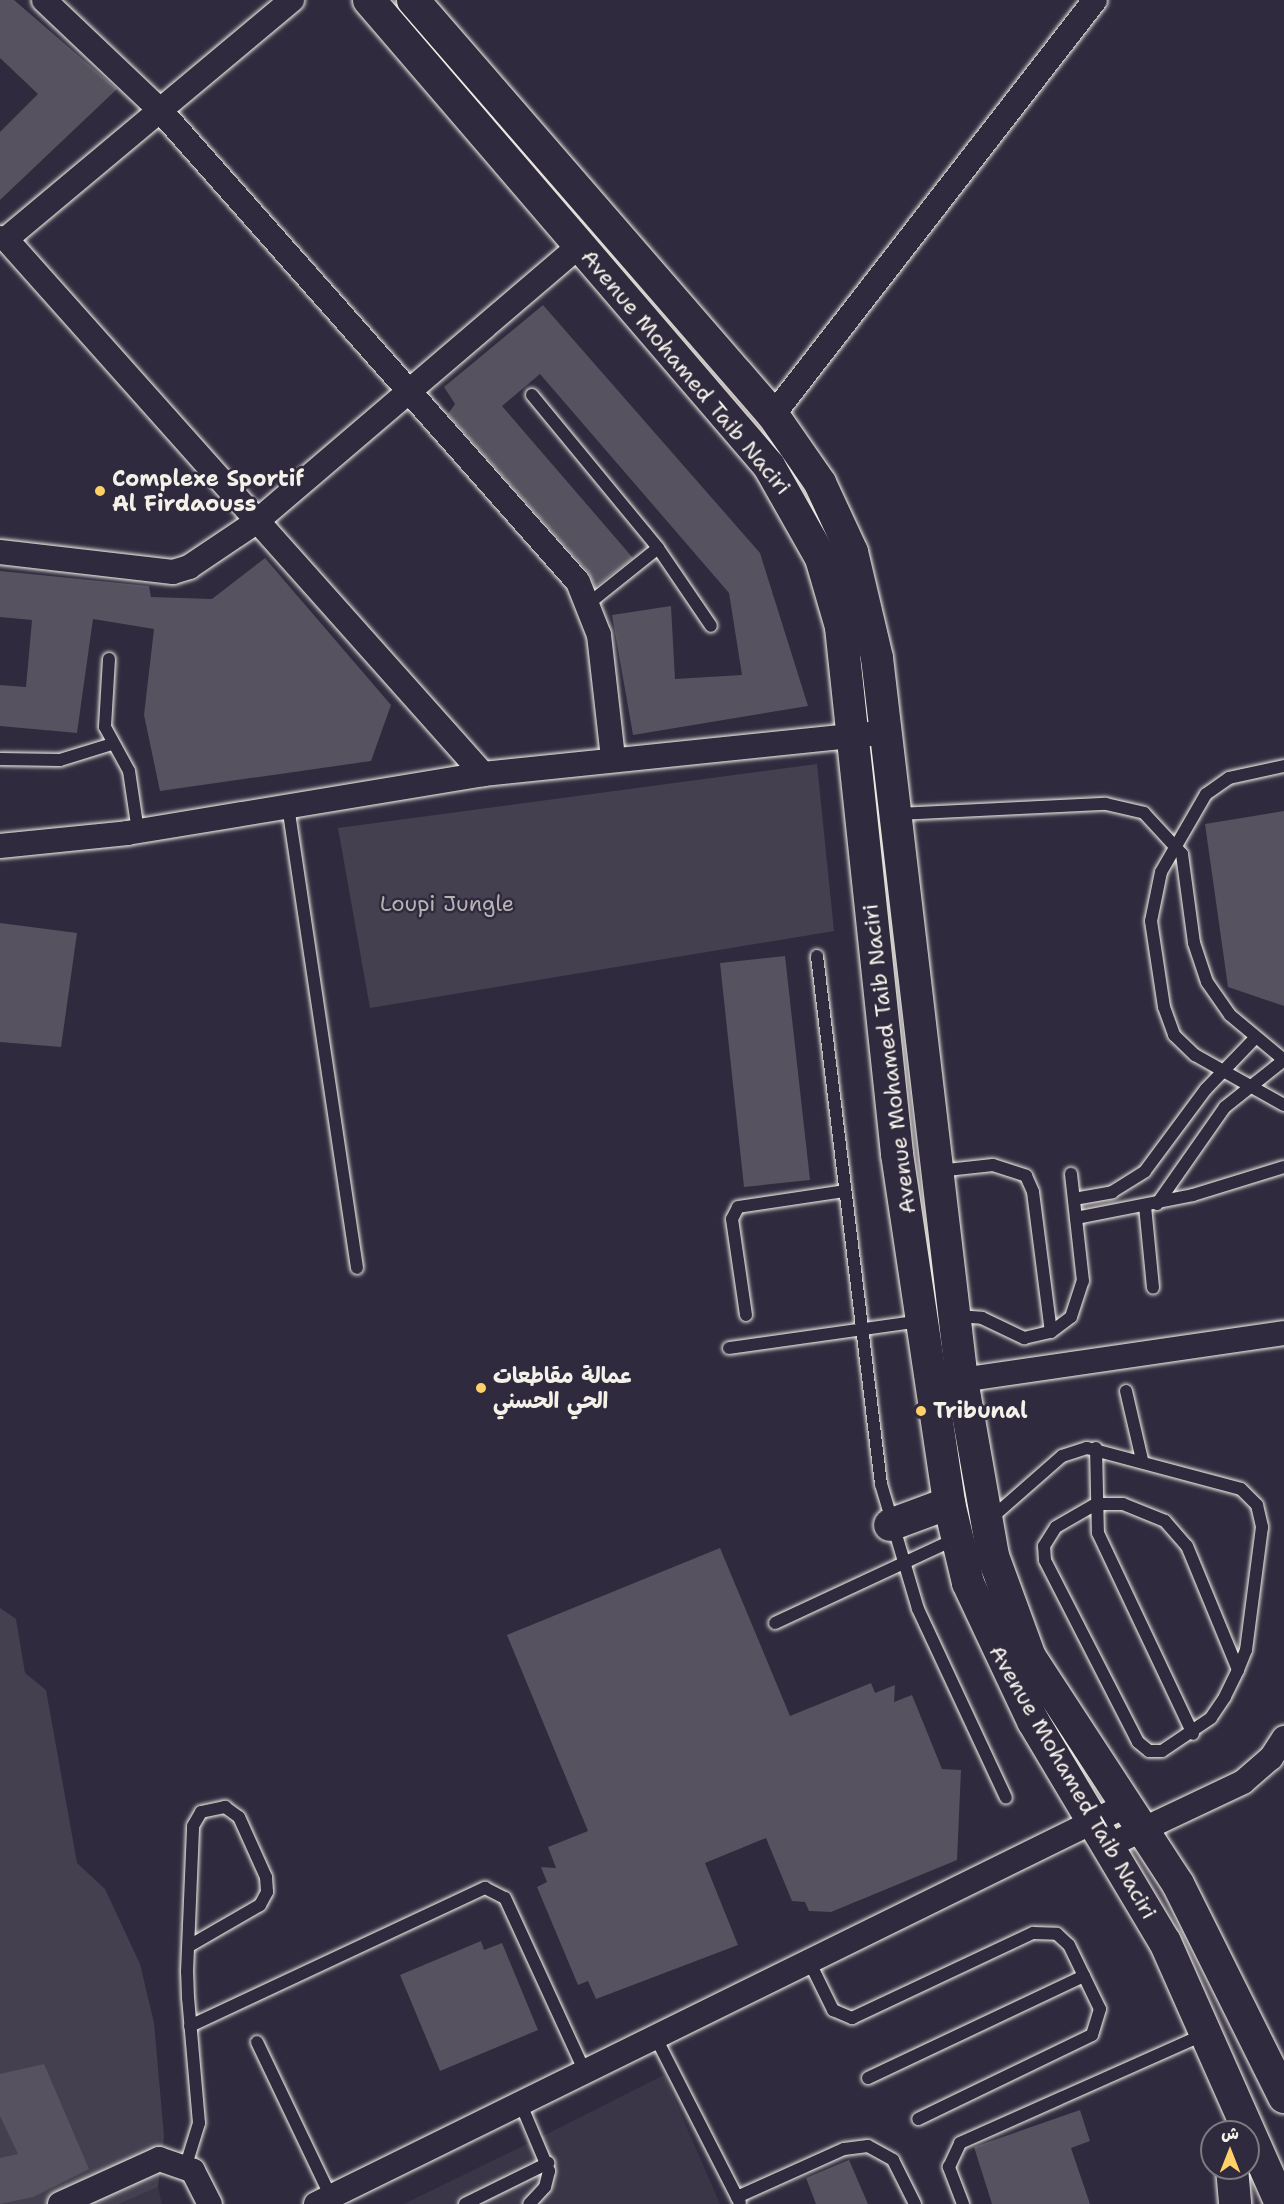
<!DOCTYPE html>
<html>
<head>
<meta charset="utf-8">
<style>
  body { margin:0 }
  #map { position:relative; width:1284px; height:2204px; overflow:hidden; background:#2f2a3d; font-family:"Shantell Sans","Playpen Sans Arabic",sans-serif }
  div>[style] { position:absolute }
  .built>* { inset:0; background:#3b3647 }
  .green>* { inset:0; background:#454050 }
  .building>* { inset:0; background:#56525f }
  .roads { filter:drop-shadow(0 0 2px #f4f1e8) drop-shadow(0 0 2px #f4f1e8) }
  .service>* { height:12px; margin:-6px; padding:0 6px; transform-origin:6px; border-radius:6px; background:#2f2a3d }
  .minor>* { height:24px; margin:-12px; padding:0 12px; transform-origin:12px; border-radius:12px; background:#2f2a3d }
  .tertiary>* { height:32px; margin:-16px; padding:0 16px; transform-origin:16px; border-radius:16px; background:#2f2a3d }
  .dots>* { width:16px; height:16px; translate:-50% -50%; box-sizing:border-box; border:3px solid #2f2a3d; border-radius:50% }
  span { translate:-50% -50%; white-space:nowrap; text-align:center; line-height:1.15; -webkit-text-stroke:5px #2f2a3d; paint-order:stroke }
  .street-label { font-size:22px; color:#f4f1e8 }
  .poi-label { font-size:22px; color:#f4f1e8; font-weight:700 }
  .left { translate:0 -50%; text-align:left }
  .park-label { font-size:22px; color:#b7b3b3 }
  .north { position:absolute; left:1200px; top:2120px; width:60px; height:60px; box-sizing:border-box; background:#2f2a3d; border:2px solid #7e7a81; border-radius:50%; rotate:0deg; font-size:16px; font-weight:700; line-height:24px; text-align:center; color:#f4f1e8 }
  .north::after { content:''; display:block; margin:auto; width:21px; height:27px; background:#ffd166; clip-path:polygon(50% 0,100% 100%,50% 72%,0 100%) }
</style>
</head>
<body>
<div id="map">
  <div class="built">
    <div style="clip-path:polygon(664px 2075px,720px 2204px,404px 2204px,525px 2145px)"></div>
    <div style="clip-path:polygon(158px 2187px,162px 2204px,119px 2204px)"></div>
  </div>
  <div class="green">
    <div style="clip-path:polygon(817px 764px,834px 931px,370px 1008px,338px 828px)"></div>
    <div style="clip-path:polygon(0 1608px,16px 1619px,25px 1673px,46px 1690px,77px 1863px,105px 1889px,140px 1964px,154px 2023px,164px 2136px,158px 2187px,119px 2204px,0 2204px)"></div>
  </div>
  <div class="building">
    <div style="clip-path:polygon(0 0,14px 0,117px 89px,0 200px,0 132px,38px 94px,0 58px)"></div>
    <div style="clip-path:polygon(543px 305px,760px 553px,808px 706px,633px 735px,612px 615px,671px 606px,675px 679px,742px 675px,729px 593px,540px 374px,502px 406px,633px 558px,595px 587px,589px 573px,448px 414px,455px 404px,444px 387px)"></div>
    <div style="clip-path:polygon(265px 558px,391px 705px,371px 761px,160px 791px,144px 715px,154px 629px,93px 619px,77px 733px,0 726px,0 685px,26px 687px,32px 620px,0 617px,0 571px,149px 586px,151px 597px,212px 599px)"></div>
    <div style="clip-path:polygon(1284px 811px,1284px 1006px,1228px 987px,1205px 824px)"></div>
    <div style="clip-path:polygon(0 923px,77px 933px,61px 1047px,0 1042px)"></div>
    <div style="clip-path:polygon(785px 956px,810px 1180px,744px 1187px,720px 963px)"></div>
    <div style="clip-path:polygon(720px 1548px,790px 1716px,871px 1683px,875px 1693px,895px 1685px,894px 1702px,912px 1695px,942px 1769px,961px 1770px,957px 1860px,831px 1912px,809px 1911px,805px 1902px,792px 1901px,766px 1838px,705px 1863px,738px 1945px,596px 1999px,588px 1981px,578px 1985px,537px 1887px,547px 1882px,541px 1867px,556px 1868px,548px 1847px,588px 1831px,507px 1635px)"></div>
    <div style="clip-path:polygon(481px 1941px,484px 1950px,502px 1943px,538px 2030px,440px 2071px,400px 1975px)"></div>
    <div style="clip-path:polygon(44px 2064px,89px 2169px,33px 2197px,0 2204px,0 2158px,18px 2154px,0 2116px,0 2074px)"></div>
    <div style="clip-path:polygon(1080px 2110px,1090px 2141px,1071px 2148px,1090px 2204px,992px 2204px,974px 2147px)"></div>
    <div style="clip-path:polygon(849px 2160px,868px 2204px,816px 2204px,806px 2178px)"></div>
  </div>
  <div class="roads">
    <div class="service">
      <div style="left:532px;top:395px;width:198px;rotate:50.5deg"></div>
      <div style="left:658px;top:548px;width:90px;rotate:141.3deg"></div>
      <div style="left:658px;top:548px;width:94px;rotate:55.8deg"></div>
      <div style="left:109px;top:659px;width:68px;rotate:93.4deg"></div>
      <div style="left:105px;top:727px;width:50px;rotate:61.4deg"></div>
      <div style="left:129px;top:771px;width:61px;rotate:81.5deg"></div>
      <div style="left:0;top:759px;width:60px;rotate:1deg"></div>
      <div style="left:60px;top:760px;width:54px;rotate:-17.1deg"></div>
      <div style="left:1284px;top:766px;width:56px;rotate:167.7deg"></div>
      <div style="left:1229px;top:778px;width:28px;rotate:145deg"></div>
      <div style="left:1206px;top:794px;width:90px;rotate:120deg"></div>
      <div style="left:1161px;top:872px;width:50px;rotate:101.5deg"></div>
      <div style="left:1151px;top:921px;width:87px;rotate:81.4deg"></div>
      <div style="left:1164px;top:1007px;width:30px;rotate:70deg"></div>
      <div style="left:1174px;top:1035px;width:29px;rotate:44deg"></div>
      <div style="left:1195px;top:1055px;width:102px;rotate:29.3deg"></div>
      <div style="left:288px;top:806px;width:467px;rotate:81.5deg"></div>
      <div style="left:898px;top:814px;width:208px;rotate:-2.8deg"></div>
      <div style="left:1106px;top:804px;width:39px;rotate:13deg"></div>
      <div style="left:1144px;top:813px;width:56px;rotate:47.2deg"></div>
      <div style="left:1182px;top:854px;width:90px;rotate:82.3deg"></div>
      <div style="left:1194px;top:943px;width:41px;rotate:71.6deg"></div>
      <div style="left:1207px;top:982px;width:40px;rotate:55.1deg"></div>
      <div style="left:1230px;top:1015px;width:70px;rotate:39.8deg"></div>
      <div style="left:817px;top:956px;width:532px;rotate:83.09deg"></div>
      <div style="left:881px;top:1484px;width:130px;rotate:73.5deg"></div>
      <div style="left:918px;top:1609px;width:208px;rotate:65deg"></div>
      <div style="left:938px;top:1171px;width:55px;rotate:-6.2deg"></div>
      <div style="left:993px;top:1165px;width:35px;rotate:18deg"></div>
      <div style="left:1026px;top:1176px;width:17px;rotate:66deg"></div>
      <div style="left:1033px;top:1192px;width:141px;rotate:82.7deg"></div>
      <div style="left:1074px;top:1199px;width:39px;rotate:-10deg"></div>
      <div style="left:1112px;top:1192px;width:39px;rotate:-32deg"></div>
      <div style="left:1145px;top:1171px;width:102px;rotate:-53.4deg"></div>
      <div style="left:1206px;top:1089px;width:71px;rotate:-46.1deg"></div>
      <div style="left:1157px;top:1204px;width:118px;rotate:-55deg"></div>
      <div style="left:1225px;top:1107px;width:75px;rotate:-38.5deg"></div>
      <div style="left:1145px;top:1206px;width:82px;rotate:84.4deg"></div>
      <div style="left:1076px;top:1218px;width:119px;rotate:-11.1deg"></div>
      <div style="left:1193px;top:1195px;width:95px;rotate:-17.1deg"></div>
      <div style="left:746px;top:1315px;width:97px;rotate:-98.3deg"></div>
      <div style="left:732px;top:1219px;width:13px;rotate:-63deg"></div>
      <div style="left:738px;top:1207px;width:108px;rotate:-8.5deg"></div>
      <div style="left:956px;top:1316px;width:26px;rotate:4deg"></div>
      <div style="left:982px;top:1318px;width:47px;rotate:25.5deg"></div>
      <div style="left:1024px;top:1338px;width:28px;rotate:-13deg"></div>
      <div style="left:1051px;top:1332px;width:25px;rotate:-37deg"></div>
      <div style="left:1071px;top:1317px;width:38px;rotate:-72deg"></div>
      <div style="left:1083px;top:1281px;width:108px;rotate:-96.4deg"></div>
      <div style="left:729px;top:1348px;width:194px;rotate:-8deg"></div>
      <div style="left:1126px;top:1391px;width:71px;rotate:76.9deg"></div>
      <div style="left:1096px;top:1448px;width:85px;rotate:88.7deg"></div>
      <div style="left:1098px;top:1533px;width:222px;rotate:64.7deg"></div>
      <div style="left:989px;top:1520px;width:97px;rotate:-41.2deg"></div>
      <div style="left:1062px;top:1456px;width:26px;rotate:-18deg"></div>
      <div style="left:1087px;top:1448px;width:159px;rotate:14.9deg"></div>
      <div style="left:1241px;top:1489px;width:23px;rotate:45deg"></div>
      <div style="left:1257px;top:1505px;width:23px;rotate:77deg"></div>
      <div style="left:1262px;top:1527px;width:124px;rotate:97.4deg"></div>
      <div style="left:1246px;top:1650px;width:22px;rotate:112deg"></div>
      <div style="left:1238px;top:1670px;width:30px;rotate:116deg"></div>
      <div style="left:1225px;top:1697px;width:25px;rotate:124deg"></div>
      <div style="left:1211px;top:1718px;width:59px;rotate:146deg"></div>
      <div style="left:1162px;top:1751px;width:13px;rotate:180deg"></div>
      <div style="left:1149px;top:1751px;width:14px;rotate:-141deg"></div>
      <div style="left:1138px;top:1742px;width:204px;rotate:-117.1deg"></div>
      <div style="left:1045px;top:1560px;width:14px;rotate:-94deg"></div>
      <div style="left:1044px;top:1546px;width:22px;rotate:-58deg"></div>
      <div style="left:1056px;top:1527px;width:46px;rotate:-29.9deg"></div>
      <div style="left:1096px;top:1504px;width:27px"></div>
      <div style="left:1123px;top:1504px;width:45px;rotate:22deg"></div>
      <div style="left:1165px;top:1521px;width:33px;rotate:49deg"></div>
      <div style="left:1187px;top:1546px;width:134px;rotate:67.6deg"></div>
      <div style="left:775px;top:1623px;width:199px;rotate:-25deg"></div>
      <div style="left:809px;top:1961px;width:55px;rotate:63.9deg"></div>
      <div style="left:833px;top:2010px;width:21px;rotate:23deg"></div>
      <div style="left:852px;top:2018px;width:200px;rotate:-25.2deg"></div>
      <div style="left:1033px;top:1933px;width:24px;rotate:2deg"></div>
      <div style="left:1057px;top:1934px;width:16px;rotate:43deg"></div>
      <div style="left:1069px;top:1945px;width:71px;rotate:64.2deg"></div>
      <div style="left:1100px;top:2009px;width:27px;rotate:107deg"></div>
      <div style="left:1092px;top:2035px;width:193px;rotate:154.2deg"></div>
      <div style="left:190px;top:2026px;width:326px;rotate:-25.1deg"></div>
      <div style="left:485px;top:1888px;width:22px;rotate:27deg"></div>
      <div style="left:505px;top:1898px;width:189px;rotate:65.3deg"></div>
      <div style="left:655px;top:2036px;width:187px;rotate:63deg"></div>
      <div style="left:257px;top:2042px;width:172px;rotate:64.5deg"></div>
      <div style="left:868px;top:2078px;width:239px;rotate:-25.3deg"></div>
      <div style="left:520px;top:2102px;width:75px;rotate:67.2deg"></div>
      <div style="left:549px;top:2171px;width:16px;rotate:104deg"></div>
      <div style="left:545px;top:2187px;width:23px;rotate:133deg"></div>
      <div style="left:186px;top:2165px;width:44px;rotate:-72.8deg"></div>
      <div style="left:199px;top:2123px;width:125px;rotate:-95deg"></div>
      <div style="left:188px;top:1998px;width:26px;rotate:-92deg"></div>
      <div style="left:187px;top:1972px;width:146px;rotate:-87.6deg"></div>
      <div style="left:193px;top:1826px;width:16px;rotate:-60deg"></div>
      <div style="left:201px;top:1812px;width:25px;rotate:-12deg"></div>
      <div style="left:225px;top:1807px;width:17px;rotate:36deg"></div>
      <div style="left:239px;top:1817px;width:66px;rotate:65.8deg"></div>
      <div style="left:266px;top:1877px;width:15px;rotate:86deg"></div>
      <div style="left:267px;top:1892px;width:15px;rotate:118deg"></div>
      <div style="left:260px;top:1905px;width:82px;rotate:150deg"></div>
      <div style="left:737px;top:2197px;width:117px;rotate:-24.2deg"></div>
      <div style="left:844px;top:2149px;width:24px;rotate:-7deg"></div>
      <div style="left:868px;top:2146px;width:29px;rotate:29deg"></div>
      <div style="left:893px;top:2160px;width:49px;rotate:63.4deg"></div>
      <div style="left:465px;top:2204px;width:93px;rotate:-26.3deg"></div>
      <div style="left:963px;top:2204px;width:40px;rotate:-111deg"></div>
      <div style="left:949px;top:2167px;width:26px;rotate:-65deg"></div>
      <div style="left:960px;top:2143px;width:268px;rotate:-24deg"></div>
    </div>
    <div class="minor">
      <div style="left:44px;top:0;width:160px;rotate:43.5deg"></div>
      <div style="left:160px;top:110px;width:630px;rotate:48.47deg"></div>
      <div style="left:578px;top:582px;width:57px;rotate:68.4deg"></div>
      <div style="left:599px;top:635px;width:124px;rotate:83.5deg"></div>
      <div style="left:0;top:238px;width:6px;rotate:9deg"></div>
      <div style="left:6px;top:239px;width:717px;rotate:48.28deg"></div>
      <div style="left:6px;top:239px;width:373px;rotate:-39.9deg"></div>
      <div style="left:773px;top:415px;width:525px;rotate:-52.19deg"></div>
      <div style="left:0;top:552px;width:174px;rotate:6.6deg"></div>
      <div style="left:173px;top:572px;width:17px;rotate:-17deg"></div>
      <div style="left:189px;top:567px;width:81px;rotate:-33.9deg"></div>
      <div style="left:256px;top:522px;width:425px;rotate:-40.5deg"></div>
      <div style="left:0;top:846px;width:128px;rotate:-5.8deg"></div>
      <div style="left:127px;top:833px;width:361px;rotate:-9.4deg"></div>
      <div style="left:483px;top:774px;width:406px;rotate:-5.9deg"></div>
      <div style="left:962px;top:1380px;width:325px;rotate:-8.3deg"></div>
      <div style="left:1110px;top:1845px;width:147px;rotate:-25.3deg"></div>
      <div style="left:1243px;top:1782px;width:37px;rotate:-41deg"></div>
      <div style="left:1271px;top:1758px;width:24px;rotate:-57deg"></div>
      <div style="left:60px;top:2204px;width:109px;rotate:-24.4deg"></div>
      <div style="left:159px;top:2159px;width:36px;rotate:19deg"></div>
      <div style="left:193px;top:2171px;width:37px;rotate:63deg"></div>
      <div style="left:316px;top:2204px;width:904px;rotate:-26.2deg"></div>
    </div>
    <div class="tertiary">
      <div style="left:369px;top:0;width:614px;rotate:49.36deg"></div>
      <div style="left:769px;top:466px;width:106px;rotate:60.5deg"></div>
      <div style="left:821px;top:558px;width:72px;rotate:73.8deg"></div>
      <div style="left:841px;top:627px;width:530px;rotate:83.93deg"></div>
      <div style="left:897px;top:1154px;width:353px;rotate:81.5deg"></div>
      <div style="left:949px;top:1503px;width:82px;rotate:76.6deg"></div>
      <div style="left:968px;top:1583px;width:153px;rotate:64.8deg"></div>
      <div style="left:1033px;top:1721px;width:257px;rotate:59.2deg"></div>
      <div style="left:1165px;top:1942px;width:287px;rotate:66.1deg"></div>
      <div style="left:413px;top:0;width:549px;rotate:49.06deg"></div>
      <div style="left:773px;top:415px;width:83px;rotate:55.3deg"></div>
      <div style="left:820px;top:483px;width:76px;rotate:65.1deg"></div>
      <div style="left:852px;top:552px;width:109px;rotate:76.7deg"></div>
      <div style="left:877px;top:658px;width:727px;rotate:83.29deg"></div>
      <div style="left:962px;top:1380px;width:179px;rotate:80deg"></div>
      <div style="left:993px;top:1556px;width:108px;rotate:69.9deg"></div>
      <div style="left:1030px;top:1657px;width:271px;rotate:56.9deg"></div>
      <div style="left:1178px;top:1884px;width:238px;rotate:63.5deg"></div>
      <div style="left:890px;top:1525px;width:63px;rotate:-20.4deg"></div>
      <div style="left:1232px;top:2168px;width:36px;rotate:85deg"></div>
    </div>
  </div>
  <div class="dots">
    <div style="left:100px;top:491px;background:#ffd166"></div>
    <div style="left:481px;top:1388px;background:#ffd166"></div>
    <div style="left:921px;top:1411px;background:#ffd166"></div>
  </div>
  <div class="street-label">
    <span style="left:686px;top:372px;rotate:50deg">Avenue Mohamed Taib Naciri</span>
    <span style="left:889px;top:1059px;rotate:-97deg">Avenue Mohamed Taib Naciri</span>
    <span style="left:1073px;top:1782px;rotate:60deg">Avenue Mohamed Taib Naciri</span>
  </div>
  <div class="poi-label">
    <span class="left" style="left:112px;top:491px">Complexe Sportif<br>Al Firdaouss</span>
    <span class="left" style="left:493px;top:1388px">عمالة مقاطعات<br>الحي الحسني</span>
    <span class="left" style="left:933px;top:1411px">Tribunal</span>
  </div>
  <div class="park-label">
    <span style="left:447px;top:904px">Loupi Jungle</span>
  </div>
  <div class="north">ش</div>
</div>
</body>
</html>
